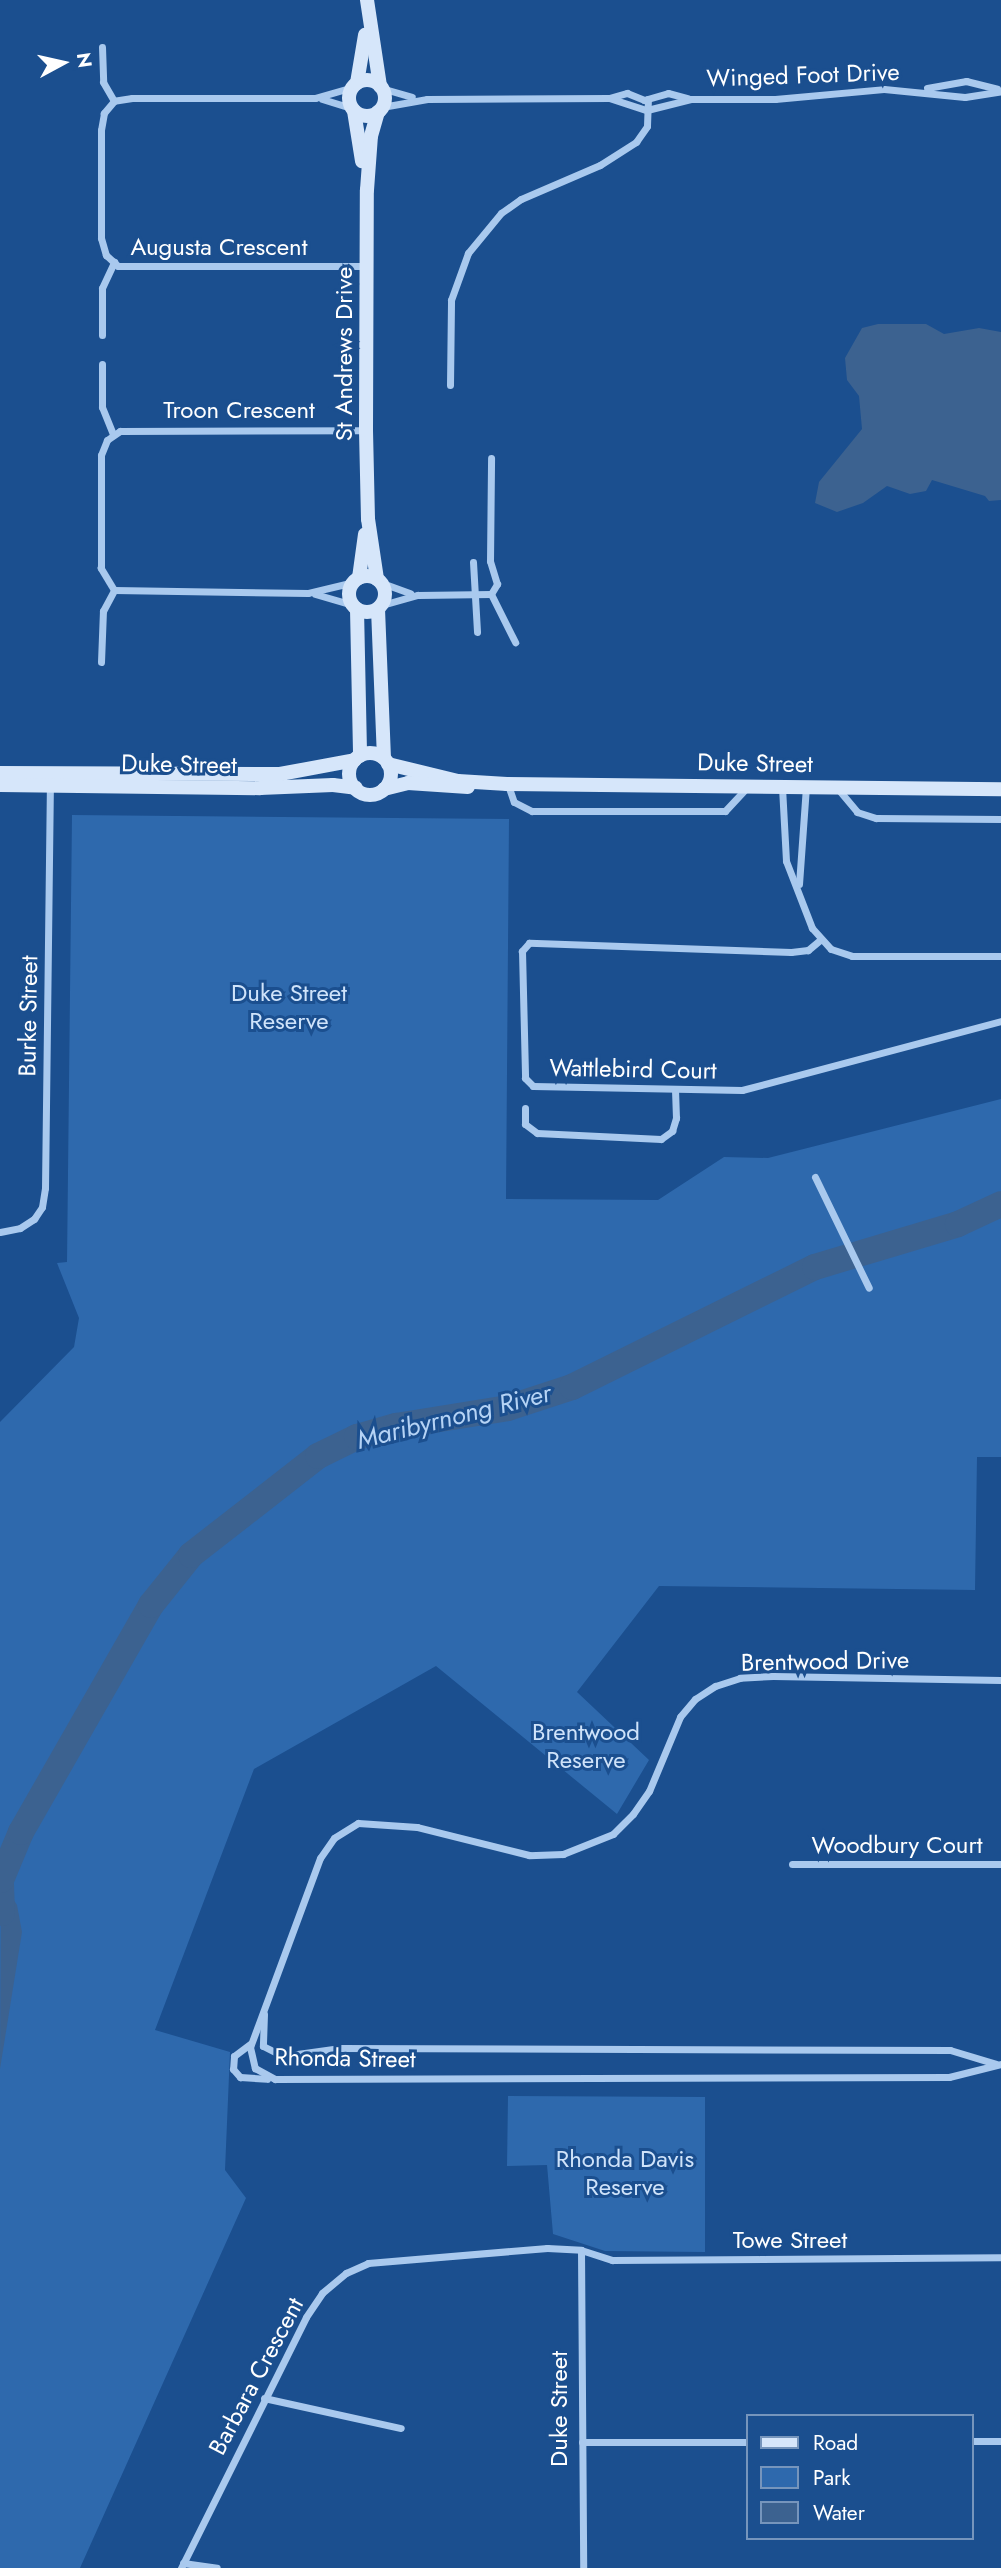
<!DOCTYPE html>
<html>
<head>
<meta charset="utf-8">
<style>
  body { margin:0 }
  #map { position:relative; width:1001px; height:2568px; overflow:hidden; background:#1b4f8f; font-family:Jost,sans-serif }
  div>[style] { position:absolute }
  .green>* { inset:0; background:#2e69ad }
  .water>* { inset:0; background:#3c6290 }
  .river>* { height:26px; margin:-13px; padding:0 13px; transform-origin:13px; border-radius:13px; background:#3c6290 }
  .street>* { height:7px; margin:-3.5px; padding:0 3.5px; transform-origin:3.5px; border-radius:3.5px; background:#a9c9ee }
  .secondary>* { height:14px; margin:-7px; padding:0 7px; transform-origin:7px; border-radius:7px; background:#d6e6fa }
  .secondary>.ring { margin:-7px; padding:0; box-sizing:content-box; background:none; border:14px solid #d6e6fa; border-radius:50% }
  span { translate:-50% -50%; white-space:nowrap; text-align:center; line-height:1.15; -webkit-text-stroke:6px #1b4f8f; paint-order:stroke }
  .street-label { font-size:24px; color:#fff }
  .park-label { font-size:24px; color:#cfe3fa }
  .water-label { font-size:26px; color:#b5d3f5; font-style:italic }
  .legend { position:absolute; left:746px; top:2414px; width:228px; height:126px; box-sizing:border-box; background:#1b4f8f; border:2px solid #7695bc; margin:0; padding:9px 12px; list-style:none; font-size:21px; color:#fff }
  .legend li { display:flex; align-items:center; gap:14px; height:35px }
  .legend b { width:35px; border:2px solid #7695bc }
  .north { position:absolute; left:28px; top:28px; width:70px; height:70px; -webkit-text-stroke:5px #1b4f8f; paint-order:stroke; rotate:82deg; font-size:19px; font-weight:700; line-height:28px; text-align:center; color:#fff }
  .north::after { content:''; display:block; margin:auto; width:24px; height:32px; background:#fff; clip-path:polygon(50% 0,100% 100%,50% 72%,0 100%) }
</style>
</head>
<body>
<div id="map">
  <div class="green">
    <div style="clip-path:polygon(72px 815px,509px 819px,506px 1199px,658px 1200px,724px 1157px,768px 1158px,1001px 1099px,1001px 1457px,977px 1457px,975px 1590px,659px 1586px,577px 1692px,649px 1760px,617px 1814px,436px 1666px,254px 1769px,155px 2030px,230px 2052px,225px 2170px,246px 2198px,80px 2568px,0 2568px,0 1422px,74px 1347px,79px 1318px,57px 1263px,67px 1262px)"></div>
    <div style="clip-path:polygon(508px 2096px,705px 2097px,705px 2252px,605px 2251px,553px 2234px,547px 2165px,507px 2166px)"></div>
  </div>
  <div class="water">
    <div style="clip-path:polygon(878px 324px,926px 324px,944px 334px,979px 328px,1001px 332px,1001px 500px,989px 501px,985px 496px,932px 480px,926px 491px,910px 494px,887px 486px,863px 503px,837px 512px,815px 503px,819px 482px,862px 429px,859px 396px,847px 380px,845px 358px,862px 328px)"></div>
    <div style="clip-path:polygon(1px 1880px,17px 1905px,22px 1932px,0 2069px)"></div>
  </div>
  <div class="river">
    <div style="left:2px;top:1913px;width:33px;rotate:-92deg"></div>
    <div style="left:1px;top:1880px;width:52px;rotate:-67.4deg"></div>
    <div style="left:21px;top:1832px;width:262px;rotate:-60.2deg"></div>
    <div style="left:151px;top:1605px;width:64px;rotate:-51.3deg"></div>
    <div style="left:191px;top:1555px;width:161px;rotate:-37.9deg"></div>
    <div style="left:318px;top:1456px;width:43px;rotate:-26deg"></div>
    <div style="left:357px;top:1437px;width:41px;rotate:-15.8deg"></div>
    <div style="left:396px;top:1426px;width:113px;rotate:-9.1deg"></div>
    <div style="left:508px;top:1408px;width:67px;rotate:-18.2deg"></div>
    <div style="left:572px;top:1387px;width:271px;rotate:-26.3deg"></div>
    <div style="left:815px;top:1267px;width:149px;rotate:-16.7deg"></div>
    <div style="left:958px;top:1224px;width:47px;rotate:-24.9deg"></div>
  </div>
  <div class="street">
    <div style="left:102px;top:47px;width:35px;rotate:88deg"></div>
    <div style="left:103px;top:82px;width:22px;rotate:60deg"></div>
    <div style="left:353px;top:87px;width:40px;rotate:164deg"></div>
    <div style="left:315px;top:98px;width:183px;rotate:180deg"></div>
    <div style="left:132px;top:98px;width:18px;rotate:171deg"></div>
    <div style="left:114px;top:101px;width:16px;rotate:130deg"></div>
    <div style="left:104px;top:113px;width:17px;rotate:100deg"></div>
    <div style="left:101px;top:130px;width:108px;rotate:90deg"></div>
    <div style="left:101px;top:238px;width:18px;rotate:74deg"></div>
    <div style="left:106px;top:255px;width:16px;rotate:43deg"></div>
    <div style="left:118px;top:266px;width:249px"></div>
    <div style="left:381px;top:88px;width:32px;rotate:16deg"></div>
    <div style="left:927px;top:88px;width:40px;rotate:-10deg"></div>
    <div style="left:966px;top:81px;width:32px;rotate:14deg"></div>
    <div style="left:609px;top:98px;width:40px;rotate:18deg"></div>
    <div style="left:647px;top:110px;width:45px;rotate:-14deg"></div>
    <div style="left:691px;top:99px;width:84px"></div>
    <div style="left:775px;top:99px;width:109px;rotate:-5.2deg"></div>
    <div style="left:884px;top:89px;width:81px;rotate:5.6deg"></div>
    <div style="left:965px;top:97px;width:36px;rotate:-9deg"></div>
    <div style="left:322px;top:99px;width:31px;rotate:17deg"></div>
    <div style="left:382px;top:107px;width:46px;rotate:-10.1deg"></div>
    <div style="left:427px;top:99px;width:182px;rotate:-0.3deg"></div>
    <div style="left:609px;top:98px;width:19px;rotate:-16deg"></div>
    <div style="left:627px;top:93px;width:18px;rotate:22deg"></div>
    <div style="left:644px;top:100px;width:25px;rotate:-16deg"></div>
    <div style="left:668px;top:93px;width:20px;rotate:15deg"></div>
    <div style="left:102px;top:335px;width:47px;rotate:-90deg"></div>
    <div style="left:102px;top:288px;width:29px;rotate:-65deg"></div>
    <div style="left:102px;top:364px;width:43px;rotate:90deg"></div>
    <div style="left:102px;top:407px;width:29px;rotate:68deg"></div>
    <div style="left:450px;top:385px;width:85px;rotate:-89.3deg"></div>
    <div style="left:451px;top:300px;width:50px;rotate:-70.1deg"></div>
    <div style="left:468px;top:253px;width:52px;rotate:-50.5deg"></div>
    <div style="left:501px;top:213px;width:24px;rotate:-35deg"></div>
    <div style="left:521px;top:199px;width:86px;rotate:-23.3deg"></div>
    <div style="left:600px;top:165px;width:43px;rotate:-32.6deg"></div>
    <div style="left:636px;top:142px;width:19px;rotate:-55deg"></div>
    <div style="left:647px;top:126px;width:27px;rotate:-88deg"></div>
    <div style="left:473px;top:562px;width:70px;rotate:86.7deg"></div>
    <div style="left:354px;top:582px;width:47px;rotate:166.6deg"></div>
    <div style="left:308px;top:593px;width:194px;rotate:-179.1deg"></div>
    <div style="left:114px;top:590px;width:26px;rotate:-121deg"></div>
    <div style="left:101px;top:568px;width:113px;rotate:-90deg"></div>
    <div style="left:101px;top:455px;width:16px;rotate:-68deg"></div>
    <div style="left:107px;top:440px;width:16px;rotate:-35deg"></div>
    <div style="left:120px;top:431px;width:246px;rotate:-0.2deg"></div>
    <div style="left:382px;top:583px;width:30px;rotate:20deg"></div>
    <div style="left:315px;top:594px;width:40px;rotate:16deg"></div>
    <div style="left:491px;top:594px;width:54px;rotate:63.4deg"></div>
    <div style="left:382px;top:605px;width:37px;rotate:-16deg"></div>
    <div style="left:418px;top:595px;width:73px;rotate:-0.8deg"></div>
    <div style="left:491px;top:594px;width:12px;rotate:-59deg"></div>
    <div style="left:497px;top:584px;width:24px;rotate:-107deg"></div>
    <div style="left:490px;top:561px;width:103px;rotate:-89.4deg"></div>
    <div style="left:101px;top:662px;width:51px;rotate:-87.8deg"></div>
    <div style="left:103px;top:611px;width:24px;rotate:-62deg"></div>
    <div style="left:508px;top:785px;width:18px;rotate:71deg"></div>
    <div style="left:514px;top:802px;width:20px;rotate:27deg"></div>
    <div style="left:532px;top:811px;width:193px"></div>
    <div style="left:725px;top:811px;width:33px;rotate:-47deg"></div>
    <div style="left:782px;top:787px;width:74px;rotate:86.9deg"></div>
    <div style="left:786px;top:861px;width:72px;rotate:68.8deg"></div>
    <div style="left:812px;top:928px;width:28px;rotate:48deg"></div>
    <div style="left:831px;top:949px;width:22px;rotate:18deg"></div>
    <div style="left:852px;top:956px;width:149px"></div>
    <div style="left:838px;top:789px;width:30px;rotate:50deg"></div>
    <div style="left:857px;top:812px;width:20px;rotate:18deg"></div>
    <div style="left:876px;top:818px;width:125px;rotate:0.5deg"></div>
    <div style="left:799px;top:884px;width:97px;rotate:-85.9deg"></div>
    <div style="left:820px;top:940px;width:16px;rotate:140deg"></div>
    <div style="left:808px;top:950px;width:17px;rotate:173deg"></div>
    <div style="left:791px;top:952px;width:262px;rotate:-178deg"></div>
    <div style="left:529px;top:943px;width:11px;rotate:131deg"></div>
    <div style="left:522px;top:951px;width:127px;rotate:88.6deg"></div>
    <div style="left:525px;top:1078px;width:11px;rotate:45deg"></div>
    <div style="left:533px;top:1086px;width:209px;rotate:1.1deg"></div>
    <div style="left:742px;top:1090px;width:268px;rotate:-14.9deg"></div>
    <div style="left:525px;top:1108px;width:16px;rotate:90deg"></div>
    <div style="left:525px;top:1124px;width:15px;rotate:37deg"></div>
    <div style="left:537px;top:1133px;width:124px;rotate:2.8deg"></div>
    <div style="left:661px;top:1139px;width:14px;rotate:-36deg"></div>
    <div style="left:672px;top:1131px;width:14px;rotate:-73deg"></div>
    <div style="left:676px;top:1118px;width:28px;rotate:-92deg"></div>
    <div style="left:815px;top:1177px;width:123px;rotate:64.1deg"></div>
    <div style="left:0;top:1232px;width:20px;rotate:-11deg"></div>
    <div style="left:20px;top:1228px;width:17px;rotate:-33deg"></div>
    <div style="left:34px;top:1219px;width:14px;rotate:-56deg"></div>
    <div style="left:42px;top:1207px;width:19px;rotate:-81deg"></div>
    <div style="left:45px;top:1188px;width:404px;rotate:-89.3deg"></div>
    <div style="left:1001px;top:1680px;width:228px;rotate:-179deg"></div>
    <div style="left:773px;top:1676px;width:33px;rotate:177deg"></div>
    <div style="left:740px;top:1678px;width:26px;rotate:162deg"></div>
    <div style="left:715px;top:1686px;width:24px;rotate:147deg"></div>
    <div style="left:695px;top:1699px;width:23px;rotate:130deg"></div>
    <div style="left:680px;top:1717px;width:80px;rotate:112.7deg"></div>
    <div style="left:649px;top:1791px;width:28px;rotate:125deg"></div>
    <div style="left:633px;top:1814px;width:28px;rotate:135deg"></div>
    <div style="left:613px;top:1834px;width:54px;rotate:158.2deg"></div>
    <div style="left:563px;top:1854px;width:34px;rotate:178deg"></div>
    <div style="left:529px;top:1855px;width:115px;rotate:-166deg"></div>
    <div style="left:417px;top:1827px;width:59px;rotate:-176.1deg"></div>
    <div style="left:358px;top:1823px;width:28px;rotate:148deg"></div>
    <div style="left:334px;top:1838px;width:24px;rotate:125deg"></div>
    <div style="left:320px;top:1858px;width:202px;rotate:110.3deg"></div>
    <div style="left:250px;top:2047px;width:22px;rotate:77deg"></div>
    <div style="left:255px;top:2068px;width:23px;rotate:29deg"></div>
    <div style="left:275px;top:2079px;width:674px;rotate:-0.17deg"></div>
    <div style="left:949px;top:2077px;width:54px;rotate:-14deg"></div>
    <div style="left:792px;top:1864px;width:209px"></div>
    <div style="left:264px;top:2014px;width:32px;rotate:92deg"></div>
    <div style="left:263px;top:2046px;width:22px;rotate:27deg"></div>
    <div style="left:283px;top:2056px;width:58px;rotate:-8deg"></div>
    <div style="left:340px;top:2048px;width:610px;rotate:0.19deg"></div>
    <div style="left:950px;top:2050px;width:48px;rotate:16.9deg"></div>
    <div style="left:250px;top:2044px;width:20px;rotate:143deg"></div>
    <div style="left:234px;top:2056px;width:13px;rotate:94deg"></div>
    <div style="left:233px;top:2069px;width:11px;rotate:49deg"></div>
    <div style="left:240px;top:2077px;width:27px;rotate:4deg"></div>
    <div style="left:581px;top:2250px;width:318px;rotate:89.6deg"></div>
    <div style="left:264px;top:2398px;width:140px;rotate:12.4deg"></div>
    <div style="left:971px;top:2441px;width:30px"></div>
    <div style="left:582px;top:2442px;width:165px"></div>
    <div style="left:183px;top:2563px;width:34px;rotate:8deg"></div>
    <div style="left:181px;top:2568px;width:280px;rotate:-63.5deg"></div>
    <div style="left:306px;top:2317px;width:29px;rotate:-56deg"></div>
    <div style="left:322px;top:2293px;width:31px;rotate:-40deg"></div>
    <div style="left:346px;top:2273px;width:24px;rotate:-24deg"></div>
    <div style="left:368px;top:2263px;width:180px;rotate:-4.8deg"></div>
    <div style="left:547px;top:2248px;width:34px;rotate:3deg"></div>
    <div style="left:581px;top:2250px;width:33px;rotate:18deg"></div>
    <div style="left:612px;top:2260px;width:389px;rotate:-0.4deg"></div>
  </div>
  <div class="secondary">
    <div style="left:367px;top:0;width:87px;rotate:81.4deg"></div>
    <div class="ring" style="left:349px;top:80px;width:22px;height:22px"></div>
    <div style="left:357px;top:83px;width:49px;rotate:-80.5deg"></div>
    <div style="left:354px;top:111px;width:51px;rotate:80.9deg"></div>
    <div class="ring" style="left:349px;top:576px;width:22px;height:22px"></div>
    <div style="left:359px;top:578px;width:44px;rotate:-82.2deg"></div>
    <div style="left:377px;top:579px;width:61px;rotate:-98.5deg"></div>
    <div style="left:368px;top:519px;width:89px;rotate:-91.3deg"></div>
    <div style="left:366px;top:430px;width:240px;rotate:-89.8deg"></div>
    <div style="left:367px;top:190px;width:54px;rotate:-85.8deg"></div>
    <div style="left:371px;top:136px;width:25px;rotate:-74deg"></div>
    <div style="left:357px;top:609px;width:147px;rotate:88.8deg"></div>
    <div style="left:378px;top:609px;width:149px;rotate:87.7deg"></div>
    <div class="ring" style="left:349px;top:753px;width:28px;height:28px"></div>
    <div style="left:388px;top:764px;width:72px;rotate:13.7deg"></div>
    <div style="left:458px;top:781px;width:49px;rotate:3.5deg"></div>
    <div style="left:507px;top:784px;width:494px;rotate:0.6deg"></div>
    <div style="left:0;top:773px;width:280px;rotate:0.2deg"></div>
    <div style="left:280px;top:774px;width:76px;rotate:-10.6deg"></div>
    <div style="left:0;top:785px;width:260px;rotate:0.7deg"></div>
    <div style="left:260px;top:788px;width:73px;rotate:-2.4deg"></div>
    <div style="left:333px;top:785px;width:23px;rotate:7deg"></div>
    <div style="left:384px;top:789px;width:25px;rotate:-14deg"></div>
    <div style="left:408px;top:783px;width:60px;rotate:3.8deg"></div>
  </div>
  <div class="street-label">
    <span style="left:803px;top:75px;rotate:-2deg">Winged Foot Drive</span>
    <span style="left:219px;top:247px">Augusta Crescent</span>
    <span style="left:344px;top:354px;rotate:-90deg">St Andrews Drive</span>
    <span style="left:239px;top:410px">Troon Crescent</span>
    <span style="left:755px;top:763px;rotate:1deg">Duke Street</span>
    <span style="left:179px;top:764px;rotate:1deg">Duke Street</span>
    <span style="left:28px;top:1016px;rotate:-89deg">Burke Street</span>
    <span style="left:633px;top:1069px;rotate:1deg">Wattlebird Court</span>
    <span style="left:825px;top:1661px;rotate:-1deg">Brentwood Drive</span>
    <span style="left:897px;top:1845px">Woodbury Court</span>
    <span style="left:345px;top:2058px;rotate:1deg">Rhonda Street</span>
    <span style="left:790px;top:2240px">Towe Street</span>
    <span style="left:256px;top:2376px;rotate:-62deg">Barbara Crescent</span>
    <span style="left:559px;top:2409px;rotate:-90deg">Duke Street</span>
  </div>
  <div class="park-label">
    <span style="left:289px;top:1007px">Duke Street<br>Reserve</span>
    <span style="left:586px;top:1746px">Brentwood<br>Reserve</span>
    <span style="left:625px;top:2173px">Rhonda Davis<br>Reserve</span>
  </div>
  <div class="water-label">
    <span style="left:454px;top:1417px;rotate:-14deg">Maribyrnong River</span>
  </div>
  <ul class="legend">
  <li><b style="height:9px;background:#d6e6fa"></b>Road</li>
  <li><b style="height:19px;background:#2e69ad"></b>Park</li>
  <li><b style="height:19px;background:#3c6290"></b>Water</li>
  </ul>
  <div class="north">N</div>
</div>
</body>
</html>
